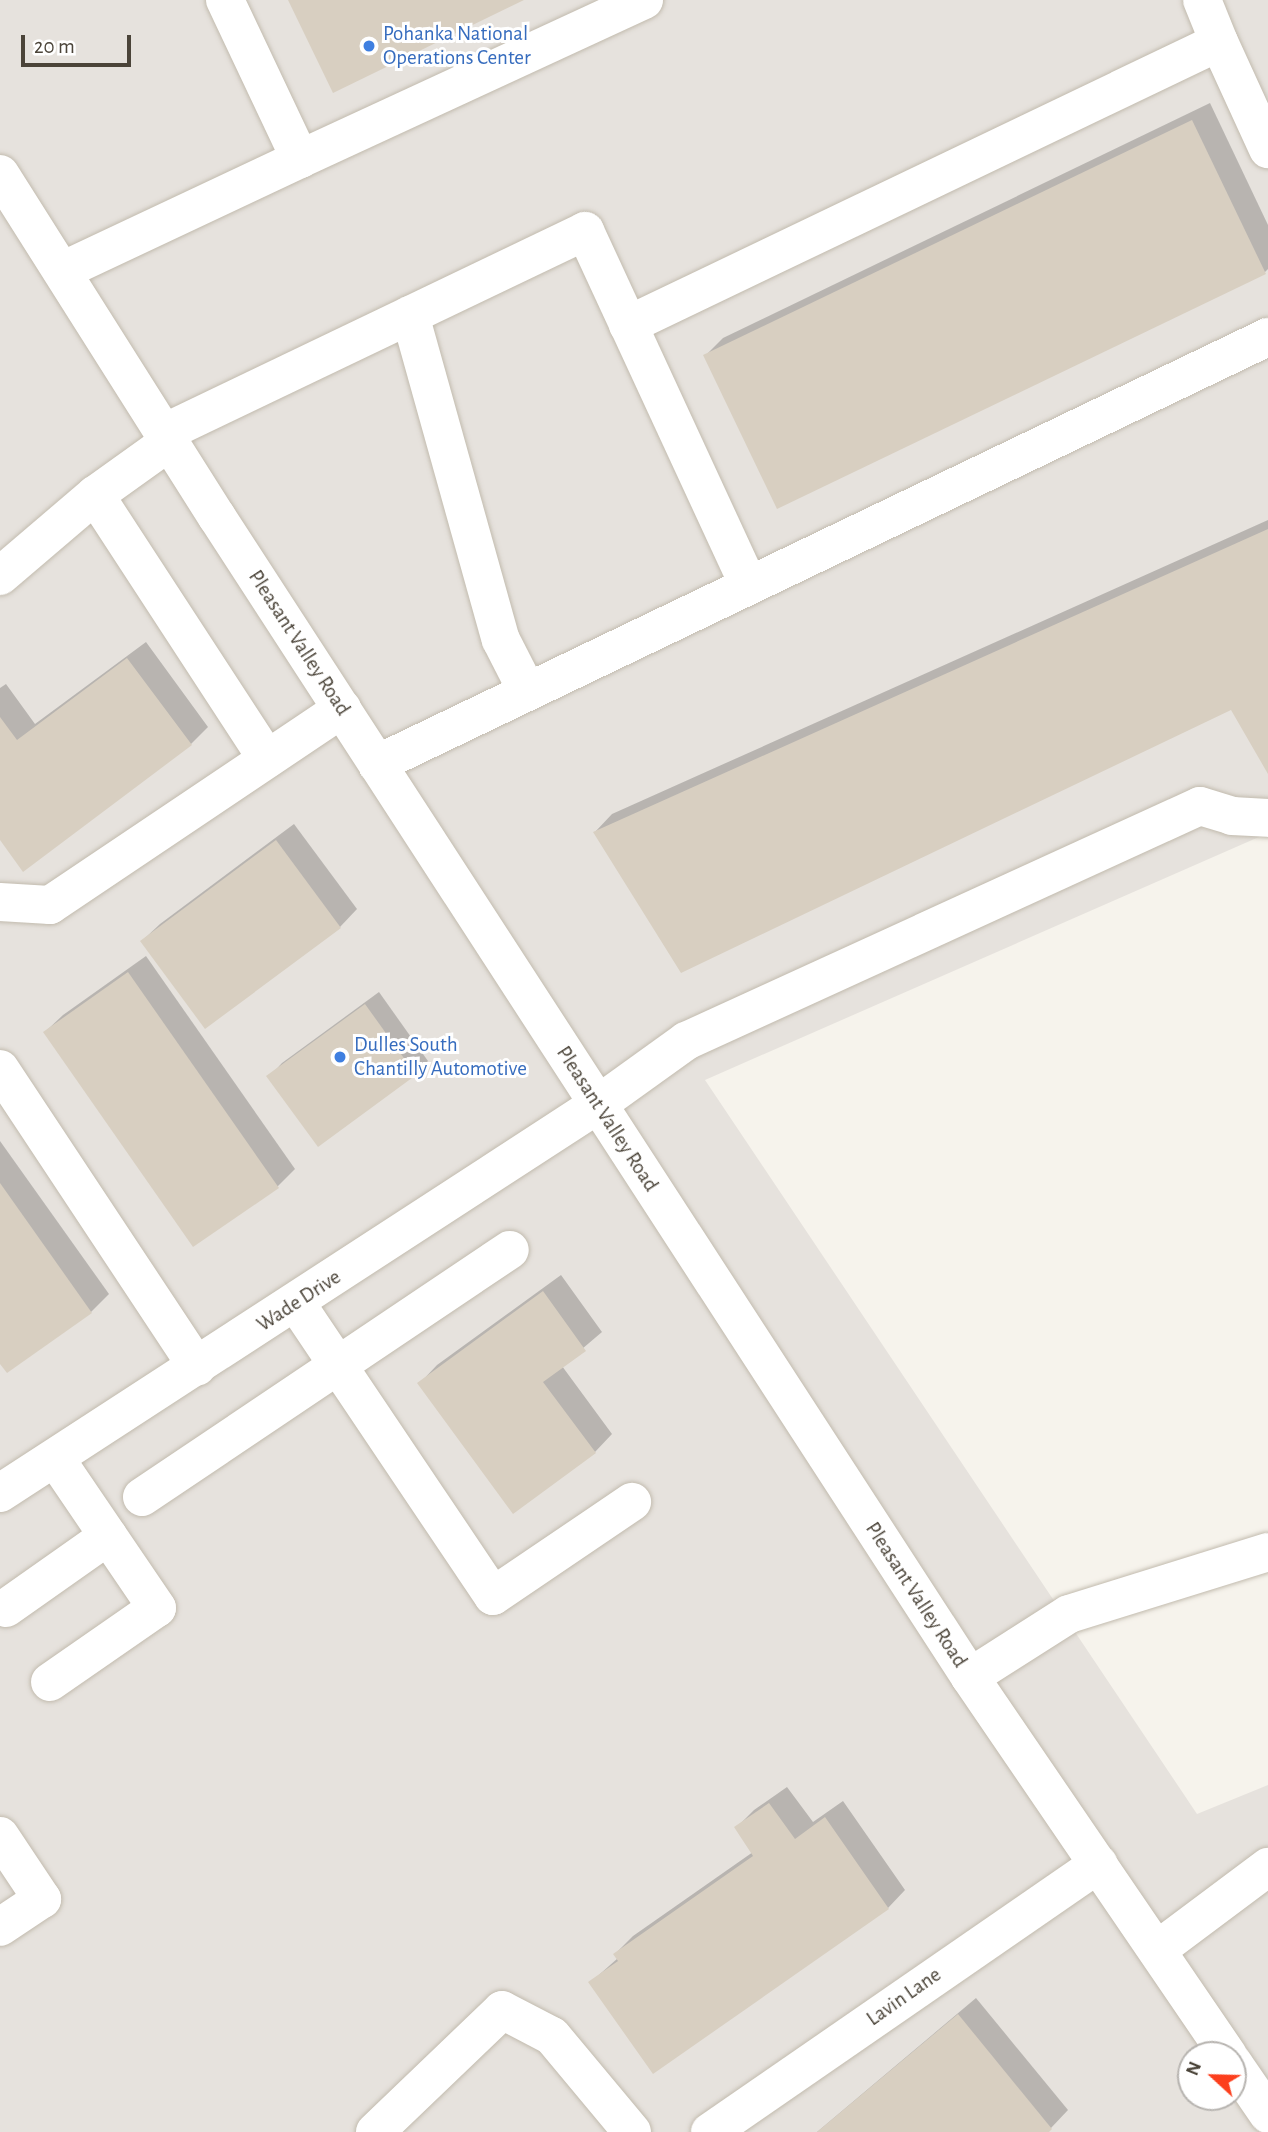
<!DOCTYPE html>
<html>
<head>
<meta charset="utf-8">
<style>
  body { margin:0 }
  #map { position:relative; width:1268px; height:2132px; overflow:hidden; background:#f6f3ec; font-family:"Alegreya Sans",sans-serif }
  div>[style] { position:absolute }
  .industrial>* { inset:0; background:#e6e2dd }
  .shadow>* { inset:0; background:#0003 }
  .building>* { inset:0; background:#d8cfc1 }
  .roads { filter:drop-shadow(0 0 2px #c2bbae) drop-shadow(0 0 2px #c2bbae) }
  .minor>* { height:38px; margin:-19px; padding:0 19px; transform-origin:19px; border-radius:19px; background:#fff }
  .dots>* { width:19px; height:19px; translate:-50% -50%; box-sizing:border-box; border:4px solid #fff; border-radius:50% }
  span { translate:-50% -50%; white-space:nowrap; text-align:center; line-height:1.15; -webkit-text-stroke:6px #fff; paint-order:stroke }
  .shop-label { font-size:21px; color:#366cbe }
  .left { translate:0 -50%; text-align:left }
  .street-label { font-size:21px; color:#4b4439 }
  .north { position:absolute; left:1177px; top:2041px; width:70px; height:70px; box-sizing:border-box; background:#fff; border:2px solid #b7b4b0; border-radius:50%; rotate:292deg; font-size:19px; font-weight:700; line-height:28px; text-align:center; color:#4b4439 }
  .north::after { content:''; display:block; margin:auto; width:24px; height:32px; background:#fc3f1d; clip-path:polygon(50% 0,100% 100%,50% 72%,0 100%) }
  .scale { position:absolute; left:21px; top:35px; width:110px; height:32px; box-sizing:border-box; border:4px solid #4b4439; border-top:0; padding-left:9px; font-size:21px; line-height:24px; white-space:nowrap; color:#4b4439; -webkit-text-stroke:5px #fff; paint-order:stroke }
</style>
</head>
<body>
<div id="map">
  <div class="industrial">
    <div style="clip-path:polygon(evenodd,0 0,1268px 0,1268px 833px,705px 1080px,1197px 1814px,1268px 1785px,1268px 2132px,0 2132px,0 0,1191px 2055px,1233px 2055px,1233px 2097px,1191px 2097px,1191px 2055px)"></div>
  </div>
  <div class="shadow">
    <div style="clip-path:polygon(1210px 103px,1268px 225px,1268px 269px,1265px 272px,706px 355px,723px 338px)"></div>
    <div style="clip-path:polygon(1268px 520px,1268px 770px,1231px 708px,595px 832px,612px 814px)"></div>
    <div style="clip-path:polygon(146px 642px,208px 727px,191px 744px,0 838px,0 688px,6px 684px,35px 724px)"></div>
    <div style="clip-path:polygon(294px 824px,357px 909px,340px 927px,142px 941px,160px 924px)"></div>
    <div style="clip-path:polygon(146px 956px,295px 1169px,277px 1187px,45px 1032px,63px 1015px)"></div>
    <div style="clip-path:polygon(379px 992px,428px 1061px,415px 1074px,269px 1077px,282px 1063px)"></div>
    <div style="clip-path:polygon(0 1141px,109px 1294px,91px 1312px,0 1361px)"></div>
    <div style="clip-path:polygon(561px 1275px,602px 1332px,562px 1366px,612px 1434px,595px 1452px,420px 1383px,437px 1365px)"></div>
    <div style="clip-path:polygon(787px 1787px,813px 1822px,843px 1801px,905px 1890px,888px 1908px,591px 1982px,618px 1958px,615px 1954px,633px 1936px,753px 1852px,736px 1828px,754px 1810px)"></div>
    <div style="clip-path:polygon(976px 1998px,1068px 2110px,1051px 2128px,1046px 2132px,817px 2132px)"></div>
  </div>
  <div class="building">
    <div style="clip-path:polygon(288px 0,524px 0,333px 93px)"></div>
    <div style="clip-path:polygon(1192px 120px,1266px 274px,777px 509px,703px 355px)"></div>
    <div style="clip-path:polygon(1268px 529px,1268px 774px,1231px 710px,681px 973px,593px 832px)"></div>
    <div style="clip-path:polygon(127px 658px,192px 745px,23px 872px,0 840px,0 717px,17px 740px)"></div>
    <div style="clip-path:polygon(276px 840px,341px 928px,205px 1029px,140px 941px)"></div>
    <div style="clip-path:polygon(128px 972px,279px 1188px,193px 1247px,43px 1032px)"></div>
    <div style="clip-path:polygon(365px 1004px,416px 1075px,318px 1147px,266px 1076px)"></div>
    <div style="clip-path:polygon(0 1183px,92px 1313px,7px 1373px,0 1364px)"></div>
    <div style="clip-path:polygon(543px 1291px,586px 1351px,543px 1382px,596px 1453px,513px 1514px,417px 1383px)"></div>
    <div style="clip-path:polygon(769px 1803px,795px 1839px,825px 1817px,889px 1909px,653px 2074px,588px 1982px,618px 1961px,613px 1954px,753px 1856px,734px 1827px)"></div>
    <div style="clip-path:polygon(958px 2014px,1052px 2129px,1049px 2132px,817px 2132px)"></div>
  </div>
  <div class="roads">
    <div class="minor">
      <div style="left:225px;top:0;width:176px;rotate:64.7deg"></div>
      <div style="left:300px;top:159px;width:379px;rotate:-24.8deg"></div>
      <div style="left:1219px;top:42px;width:118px;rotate:65.4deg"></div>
      <div style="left:0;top:174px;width:406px;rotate:57.7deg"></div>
      <div style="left:217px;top:517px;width:1383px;rotate:57.01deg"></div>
      <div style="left:970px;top:1677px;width:458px;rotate:55.7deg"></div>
      <div style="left:62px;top:271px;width:263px;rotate:-25.2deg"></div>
      <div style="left:410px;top:315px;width:337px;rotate:74.4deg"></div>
      <div style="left:501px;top:640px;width:55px;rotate:63deg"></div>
      <div style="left:628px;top:325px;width:655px;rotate:-25.59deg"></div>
      <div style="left:1219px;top:42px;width:45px;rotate:-112deg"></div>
      <div style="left:164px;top:433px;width:467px;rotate:-25.6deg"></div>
      <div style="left:585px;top:231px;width:389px;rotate:65.2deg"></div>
      <div style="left:169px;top:442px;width:91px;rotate:144.4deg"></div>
      <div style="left:95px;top:495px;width:315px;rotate:56.9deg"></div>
      <div style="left:0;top:576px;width:125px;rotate:-40.5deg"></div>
      <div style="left:377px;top:764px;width:988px;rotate:-25.61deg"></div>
      <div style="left:0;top:902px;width:50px;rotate:3.4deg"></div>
      <div style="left:50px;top:905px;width:352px;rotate:-33.9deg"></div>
      <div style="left:0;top:1069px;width:357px;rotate:56.5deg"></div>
      <div style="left:296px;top:1303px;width:353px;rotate:56.1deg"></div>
      <div style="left:493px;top:1596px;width:168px;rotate:-34.1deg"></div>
      <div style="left:0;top:1493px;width:712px;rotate:-33.02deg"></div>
      <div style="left:597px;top:1105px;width:110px;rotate:-35.7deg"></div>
      <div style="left:686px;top:1041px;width:565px;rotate:-24.57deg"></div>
      <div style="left:1200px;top:806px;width:34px;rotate:17deg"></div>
      <div style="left:1232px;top:816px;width:36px;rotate:3deg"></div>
      <div style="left:142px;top:1497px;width:443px;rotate:-33.9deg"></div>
      <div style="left:6px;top:1608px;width:125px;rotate:-35.2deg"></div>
      <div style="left:970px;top:1677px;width:117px;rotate:-32.5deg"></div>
      <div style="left:1069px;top:1614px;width:208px;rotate:-17.3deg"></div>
      <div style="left:50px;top:1682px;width:130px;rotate:-34.7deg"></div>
      <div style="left:157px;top:1608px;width:181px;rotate:-124.2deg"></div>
      <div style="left:0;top:1836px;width:76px;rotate:56.3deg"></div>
      <div style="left:42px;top:1899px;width:50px;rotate:146.3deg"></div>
      <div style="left:1157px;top:1950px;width:139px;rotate:-36.8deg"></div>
      <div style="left:1233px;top:2063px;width:62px;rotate:55.5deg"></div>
      <div style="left:375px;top:2132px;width:176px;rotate:-43.8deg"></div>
      <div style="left:502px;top:2010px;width:56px;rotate:27.5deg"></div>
      <div style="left:552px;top:2036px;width:125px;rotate:50.2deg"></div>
      <div style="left:710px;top:2132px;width:472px;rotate:-34.6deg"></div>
    </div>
  </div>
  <div class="dots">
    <div style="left:369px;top:46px;background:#3f7fe0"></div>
    <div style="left:340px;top:1057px;background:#3f7fe0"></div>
  </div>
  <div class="shop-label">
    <span class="left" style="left:383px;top:46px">Pohanka National<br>Operations Center</span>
    <span class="left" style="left:354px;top:1057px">Dulles South<br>Chantilly Automotive</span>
  </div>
  <div class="street-label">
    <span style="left:299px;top:643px;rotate:57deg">Pleasant Valley Road</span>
    <span style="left:607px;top:1119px;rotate:57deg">Pleasant Valley Road</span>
    <span style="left:299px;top:1301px;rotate:-33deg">Wade Drive</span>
    <span style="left:916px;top:1595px;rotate:57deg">Pleasant Valley Road</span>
    <span style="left:904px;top:1997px;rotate:-35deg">Lavin Lane</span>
  </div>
  <div class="north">N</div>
  <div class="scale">20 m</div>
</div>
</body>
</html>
